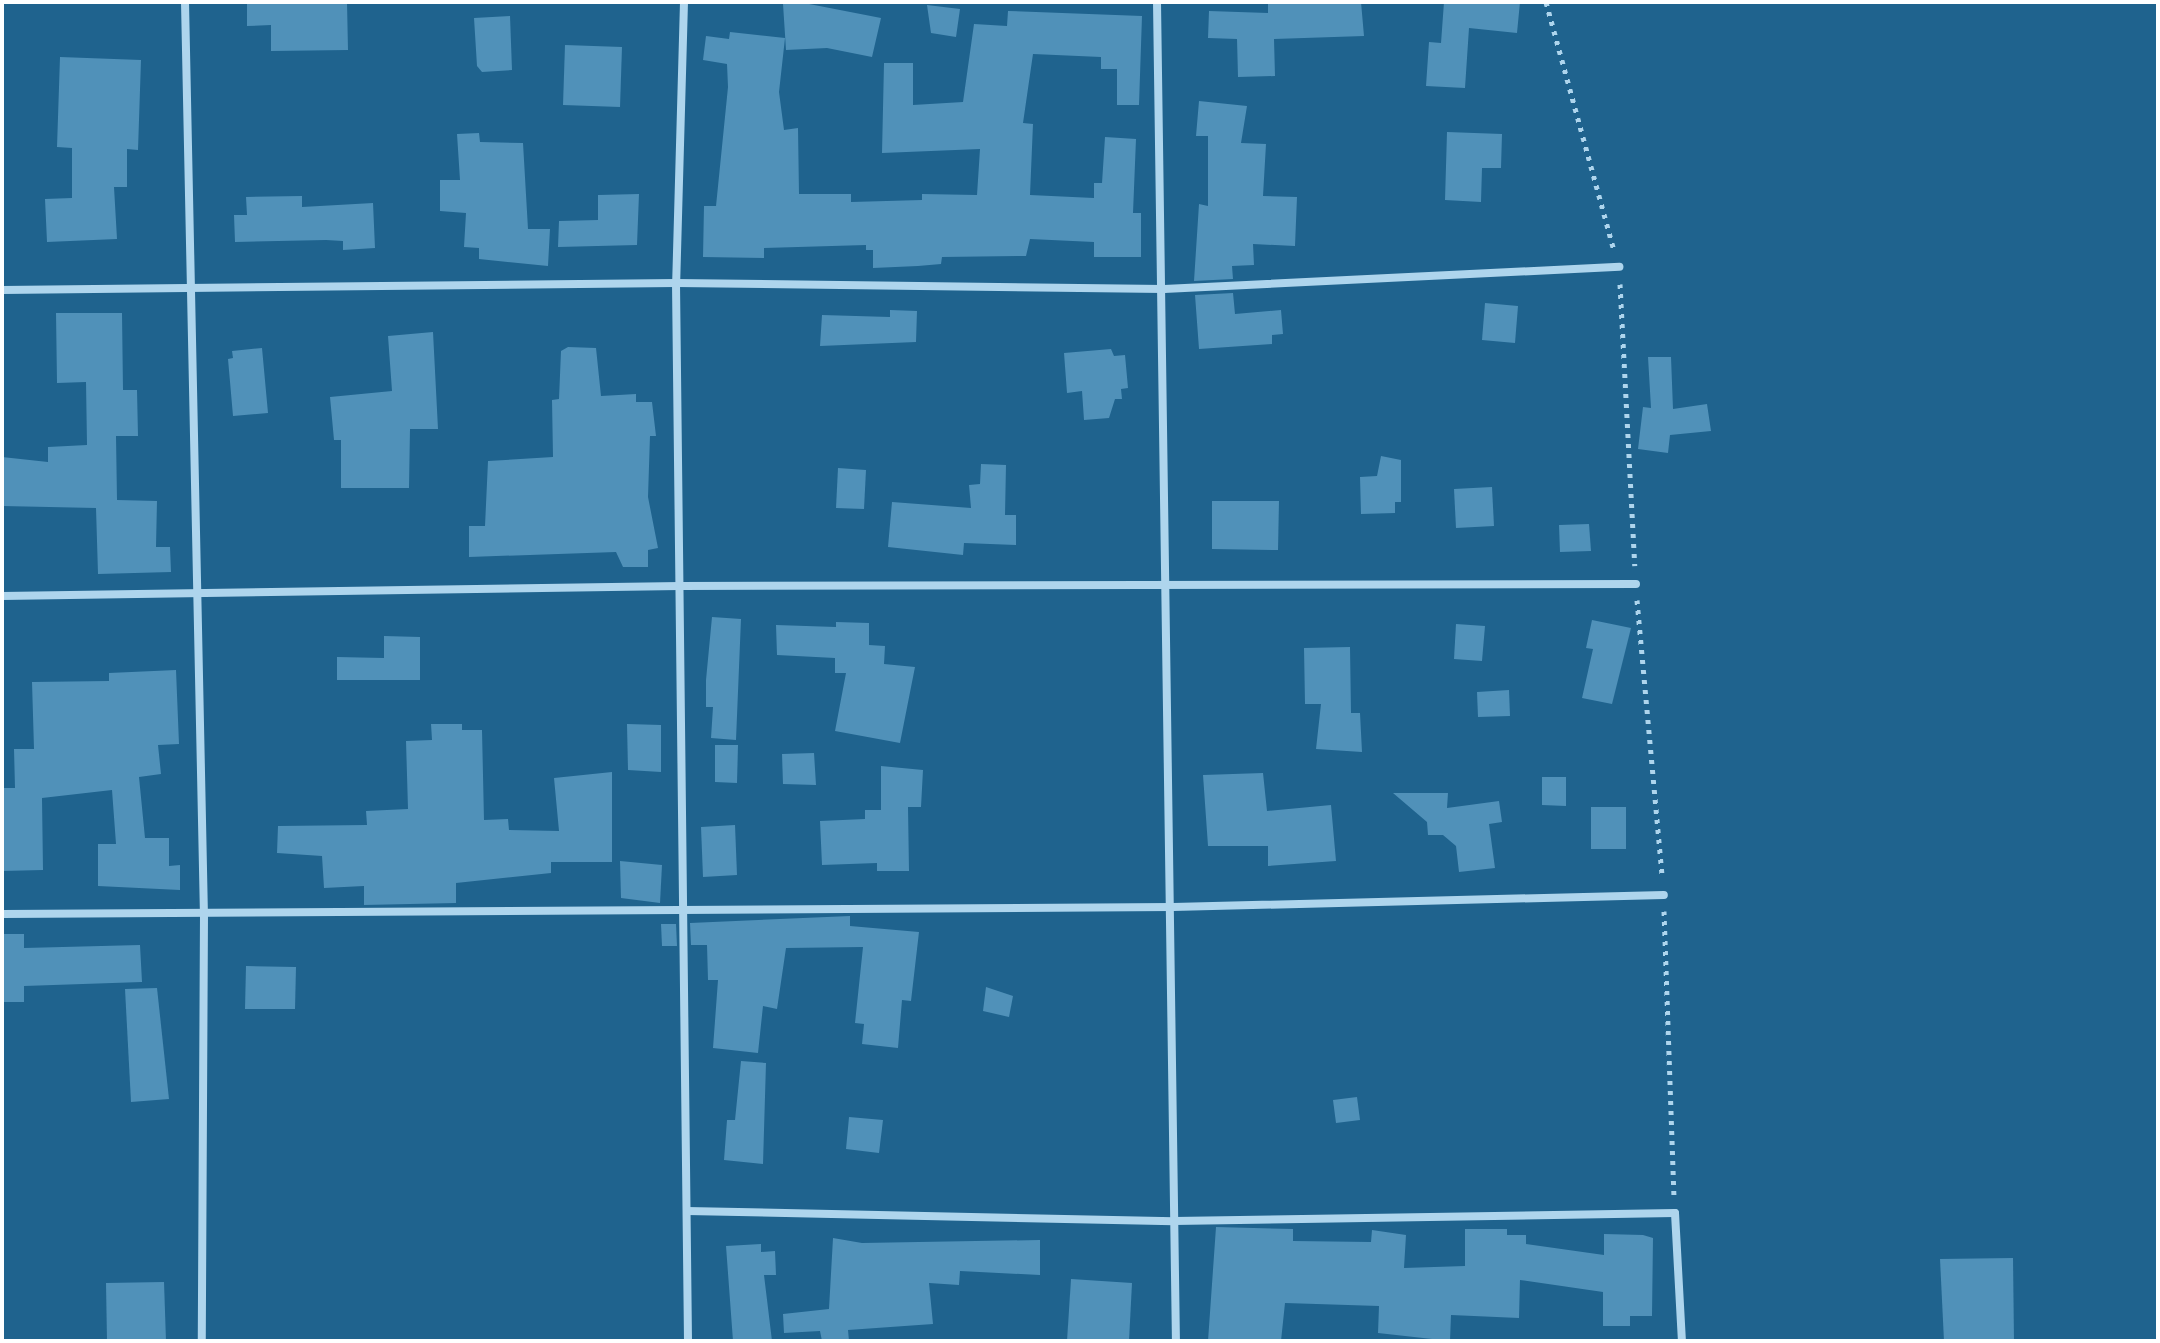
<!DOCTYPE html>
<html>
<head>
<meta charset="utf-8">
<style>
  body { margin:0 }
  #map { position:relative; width:2160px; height:1343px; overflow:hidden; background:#1f638e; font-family:"Noto Sans",sans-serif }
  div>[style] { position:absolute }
  .building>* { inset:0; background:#5091b9 }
  .path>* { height:5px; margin-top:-2.5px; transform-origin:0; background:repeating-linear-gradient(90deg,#aed5ed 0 4px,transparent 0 10px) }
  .street>* { height:8px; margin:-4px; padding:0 4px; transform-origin:4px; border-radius:4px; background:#aed5ed }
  span { translate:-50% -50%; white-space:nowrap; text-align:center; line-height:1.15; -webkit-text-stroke:6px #1f638e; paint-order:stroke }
  .frame { position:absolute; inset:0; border:4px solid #fff; pointer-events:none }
</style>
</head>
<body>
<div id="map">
  <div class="building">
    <div style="clip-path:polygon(247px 2px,347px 2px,348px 50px,271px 51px,271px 25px,247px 26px)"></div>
    <div style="clip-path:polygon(1268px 2px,1361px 2px,1364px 36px,1274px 39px,1275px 76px,1238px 77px,1237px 39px,1208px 38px,1209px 11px,1268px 13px)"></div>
    <div style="clip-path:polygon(1444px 2px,1520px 2px,1517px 33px,1469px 28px,1465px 88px,1426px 86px,1429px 42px,1441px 43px)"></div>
    <div style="clip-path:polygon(804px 3px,881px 18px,872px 57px,827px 48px,786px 50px,783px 4px)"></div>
    <div style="clip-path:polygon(927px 5px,960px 9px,956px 37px,931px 33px)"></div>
    <div style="clip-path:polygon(1008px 11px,1142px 16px,1139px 105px,1117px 105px,1117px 69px,1101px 69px,1101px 57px,1033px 54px,1023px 123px,1033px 124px,1030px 195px,1094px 198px,1094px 183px,1102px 183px,1105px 137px,1136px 139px,1133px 213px,1141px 213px,1141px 257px,1094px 257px,1094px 242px,1030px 239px,1026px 256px,942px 257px,941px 264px,918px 266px,873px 268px,873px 250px,866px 250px,866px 245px,764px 248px,764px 258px,703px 257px,704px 206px,716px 206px,728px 87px,727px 64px,703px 60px,706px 36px,729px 39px,730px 32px,785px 38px,779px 92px,784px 130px,798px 128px,799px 194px,851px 194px,851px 202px,922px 200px,922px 194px,977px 195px,980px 149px,882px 153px,884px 63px,913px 63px,913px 105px,963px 102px,974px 24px,1007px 26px)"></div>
    <div style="clip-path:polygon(510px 16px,512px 70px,482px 72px,477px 66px,474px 18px)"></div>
    <div style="clip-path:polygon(565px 45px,622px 47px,620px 107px,563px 105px)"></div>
    <div style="clip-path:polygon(60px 57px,141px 60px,138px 150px,127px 149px,127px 187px,114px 187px,117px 239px,47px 242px,45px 199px,72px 198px,72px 148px,57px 147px)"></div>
    <div style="clip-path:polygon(1199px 101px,1247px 106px,1241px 143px,1266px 144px,1263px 196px,1297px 197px,1295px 246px,1253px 244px,1254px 265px,1232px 266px,1233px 279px,1194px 281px,1199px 204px,1208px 206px,1208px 136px,1196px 136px)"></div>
    <div style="clip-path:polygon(1447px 132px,1502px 134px,1501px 168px,1482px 168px,1481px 202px,1445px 200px)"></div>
    <div style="clip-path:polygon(479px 133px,480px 142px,523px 143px,528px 229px,550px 229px,548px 266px,479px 259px,479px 248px,464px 247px,466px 213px,440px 211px,440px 180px,460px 180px,457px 134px)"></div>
    <div style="clip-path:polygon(639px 194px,637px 245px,558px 247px,559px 221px,598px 220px,598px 195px)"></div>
    <div style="clip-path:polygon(302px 196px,302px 207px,373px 203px,375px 248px,343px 250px,343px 241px,326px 240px,235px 242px,234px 215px,247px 215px,246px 197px)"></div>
    <div style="clip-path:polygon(1233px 293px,1235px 314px,1281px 310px,1283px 334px,1272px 335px,1272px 344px,1199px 349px,1195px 295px)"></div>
    <div style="clip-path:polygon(1485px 303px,1518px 306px,1515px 343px,1482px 340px)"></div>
    <div style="clip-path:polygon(890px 310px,917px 311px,916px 342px,820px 346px,822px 315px,890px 317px)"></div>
    <div style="clip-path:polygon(56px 313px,122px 313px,123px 390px,137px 390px,138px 436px,116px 436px,117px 500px,157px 501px,156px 547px,170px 547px,171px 572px,98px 574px,96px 508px,2px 506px,2px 457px,48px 462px,48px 447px,87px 445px,86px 382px,57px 383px)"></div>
    <div style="clip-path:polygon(433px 332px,438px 429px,410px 429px,409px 488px,341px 488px,341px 440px,334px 440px,330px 397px,392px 391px,388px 336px)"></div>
    <div style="clip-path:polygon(568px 347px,596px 348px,601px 396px,636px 394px,636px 402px,652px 402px,656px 436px,650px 436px,648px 497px,658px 548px,648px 550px,648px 567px,623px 567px,616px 552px,469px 557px,469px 526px,485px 526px,488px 461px,553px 457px,552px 400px,559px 399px,561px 351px)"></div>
    <div style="clip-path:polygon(262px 348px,268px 413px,233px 416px,228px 359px,233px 358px,232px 351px)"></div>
    <div style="clip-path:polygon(1111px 349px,1114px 356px,1125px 355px,1128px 388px,1121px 389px,1122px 399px,1115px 399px,1109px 418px,1084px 420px,1082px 391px,1067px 393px,1064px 353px)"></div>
    <div style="clip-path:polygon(1648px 357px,1671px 357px,1673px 409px,1707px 404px,1711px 431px,1670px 435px,1668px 453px,1638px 449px,1643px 407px,1651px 408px)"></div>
    <div style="clip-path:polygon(1381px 456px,1401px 460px,1401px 502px,1395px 502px,1395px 513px,1361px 514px,1360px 477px,1377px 476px)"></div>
    <div style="clip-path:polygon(981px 464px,1006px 465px,1005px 515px,1016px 515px,1016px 545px,964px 543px,963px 555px,888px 547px,892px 502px,971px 508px,969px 485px,980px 484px)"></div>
    <div style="clip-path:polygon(838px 468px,866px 470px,864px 509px,836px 508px)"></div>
    <div style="clip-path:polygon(1492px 487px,1494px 526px,1456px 528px,1454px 489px)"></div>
    <div style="clip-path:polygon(1212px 501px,1279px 501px,1278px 550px,1212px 549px)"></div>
    <div style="clip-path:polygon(1589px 524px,1591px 551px,1560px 552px,1559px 525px)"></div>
    <div style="clip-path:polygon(712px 617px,741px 619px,736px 740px,711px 738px,713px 707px,706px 707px,706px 680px)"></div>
    <div style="clip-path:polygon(1592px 620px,1631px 628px,1612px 704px,1582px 698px,1593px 649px,1586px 648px)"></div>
    <div style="clip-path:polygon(836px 622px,869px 623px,869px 645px,885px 646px,884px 664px,915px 667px,900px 743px,835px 731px,846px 673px,835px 673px,835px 658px,777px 655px,776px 625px,836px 627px)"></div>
    <div style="clip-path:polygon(1456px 624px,1485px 626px,1482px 661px,1454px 659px)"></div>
    <div style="clip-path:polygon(384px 636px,420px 637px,420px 680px,337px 680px,337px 657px,384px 658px)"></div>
    <div style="clip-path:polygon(1350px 647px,1351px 713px,1360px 713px,1362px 752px,1316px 749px,1321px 704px,1305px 704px,1304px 648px)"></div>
    <div style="clip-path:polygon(176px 670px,179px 744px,158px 745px,161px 774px,139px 777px,145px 838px,169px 838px,169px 866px,180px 865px,180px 890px,98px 886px,98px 844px,116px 844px,112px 790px,42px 798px,43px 870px,2px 871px,2px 788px,15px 788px,14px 749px,34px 749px,32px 682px,109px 681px,109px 673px)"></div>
    <div style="clip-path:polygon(1509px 690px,1510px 716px,1478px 717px,1477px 692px)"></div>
    <div style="clip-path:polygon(431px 724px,462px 724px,462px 730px,482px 730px,484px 820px,508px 819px,509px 830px,559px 831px,554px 778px,612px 772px,612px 862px,551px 862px,551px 873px,456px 883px,456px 903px,364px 905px,364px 886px,324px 888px,322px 856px,277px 853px,278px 826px,367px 825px,366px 811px,408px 809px,406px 741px,432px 740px)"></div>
    <div style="clip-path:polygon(627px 724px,661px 725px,661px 772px,628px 770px)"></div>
    <div style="clip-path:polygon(715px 745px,738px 745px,737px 783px,715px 782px)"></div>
    <div style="clip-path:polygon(814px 753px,816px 785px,783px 784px,782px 754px)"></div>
    <div style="clip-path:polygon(881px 766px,923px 770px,921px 807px,908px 807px,909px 871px,877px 871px,877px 863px,822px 865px,820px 821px,865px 819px,865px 810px,881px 810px)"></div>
    <div style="clip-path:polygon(1263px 773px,1267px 811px,1331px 805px,1336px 861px,1268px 866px,1268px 846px,1208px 846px,1203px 775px)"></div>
    <div style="clip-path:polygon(1542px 777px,1566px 777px,1566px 806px,1542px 805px)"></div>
    <div style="clip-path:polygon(1393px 793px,1448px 793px,1447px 808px,1499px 801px,1502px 822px,1489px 824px,1495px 868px,1459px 872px,1456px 846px,1443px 835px,1428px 835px,1427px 822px)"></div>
    <div style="clip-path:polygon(1591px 807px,1626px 807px,1626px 849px,1591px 849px)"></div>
    <div style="clip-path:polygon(735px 825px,737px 875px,703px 877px,701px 827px)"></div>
    <div style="clip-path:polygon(620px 861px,662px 865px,660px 903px,621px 898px)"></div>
    <div style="clip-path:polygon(850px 916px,850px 926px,919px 932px,911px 1001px,902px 1000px,898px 1048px,862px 1044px,864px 1024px,855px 1023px,863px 947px,786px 948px,777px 1009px,763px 1006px,758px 1053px,713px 1048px,718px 980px,708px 980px,707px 945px,691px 945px,690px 923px)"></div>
    <div style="clip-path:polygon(661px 924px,676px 924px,677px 946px,662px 946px)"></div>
    <div style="clip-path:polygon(2px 934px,24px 934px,24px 948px,140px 945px,142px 982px,24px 986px,24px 1002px,2px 1002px)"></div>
    <div style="clip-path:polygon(246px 966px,296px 967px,295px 1009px,245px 1009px)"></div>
    <div style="clip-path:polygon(986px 987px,1013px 996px,1009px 1017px,983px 1011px)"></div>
    <div style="clip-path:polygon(157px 988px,169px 1099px,131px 1102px,125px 989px)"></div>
    <div style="clip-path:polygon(741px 1061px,766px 1063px,763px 1164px,724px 1160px,727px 1120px,735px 1120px)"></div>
    <div style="clip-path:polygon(1357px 1097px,1360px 1120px,1336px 1123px,1333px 1100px)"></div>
    <div style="clip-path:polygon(849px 1117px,883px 1120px,879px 1153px,846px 1149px)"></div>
    <div style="clip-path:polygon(1216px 1227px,1293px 1229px,1293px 1241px,1371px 1242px,1372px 1230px,1406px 1235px,1404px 1268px,1465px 1266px,1465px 1229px,1507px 1229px,1507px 1235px,1526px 1235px,1526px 1244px,1604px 1255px,1604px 1234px,1643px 1235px,1653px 1238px,1652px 1316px,1630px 1316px,1630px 1326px,1603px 1326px,1603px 1292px,1520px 1280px,1519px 1318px,1451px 1315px,1450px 1341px,1378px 1333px,1379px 1306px,1285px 1303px,1281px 1341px,1208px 1341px)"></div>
    <div style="clip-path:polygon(833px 1238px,862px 1243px,1040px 1240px,1040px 1275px,960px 1271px,959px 1285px,929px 1283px,933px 1324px,848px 1330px,849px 1341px,822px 1341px,820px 1331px,784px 1333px,783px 1314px,829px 1309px)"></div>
    <div style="clip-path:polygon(761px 1244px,761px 1252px,775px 1251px,776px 1275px,764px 1275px,772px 1341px,733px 1341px,726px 1246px)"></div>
    <div style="clip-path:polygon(2013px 1258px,2014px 1341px,1944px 1341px,1940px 1259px)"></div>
    <div style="clip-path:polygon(1071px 1279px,1132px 1283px,1129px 1341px,1067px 1341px)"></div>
    <div style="clip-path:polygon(164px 1282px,166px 1341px,107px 1341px,106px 1283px)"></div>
  </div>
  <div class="path">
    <div style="left:1546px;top:2px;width:258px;rotate:74.7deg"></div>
    <div style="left:1620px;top:284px;width:282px;rotate:87deg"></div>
    <div style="left:1637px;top:600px;width:278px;rotate:84.8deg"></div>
    <div style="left:1664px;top:911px;width:285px;rotate:88deg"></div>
  </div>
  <div class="street">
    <div style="left:185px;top:2px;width:912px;rotate:88.81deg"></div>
    <div style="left:204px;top:914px;width:427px;rotate:90.3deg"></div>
    <div style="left:684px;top:2px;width:281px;rotate:91.6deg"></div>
    <div style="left:676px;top:283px;width:1058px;rotate:89.35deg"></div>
    <div style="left:1157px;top:2px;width:1339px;rotate:89.19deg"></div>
    <div style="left:2px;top:290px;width:674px;rotate:-0.6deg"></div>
    <div style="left:676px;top:283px;width:488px;rotate:0.7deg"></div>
    <div style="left:1164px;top:289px;width:456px;rotate:-2.8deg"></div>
    <div style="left:2px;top:596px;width:678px;rotate:-0.85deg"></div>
    <div style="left:680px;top:586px;width:956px;rotate:-0.12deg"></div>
    <div style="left:2px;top:914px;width:1171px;rotate:-0.34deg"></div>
    <div style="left:1173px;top:907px;width:491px;rotate:-1.4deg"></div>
    <div style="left:687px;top:1211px;width:487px;rotate:1.2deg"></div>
    <div style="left:1174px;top:1221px;width:501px;rotate:-0.91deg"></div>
    <div style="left:1675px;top:1213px;width:128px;rotate:86.9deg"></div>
  </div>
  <div class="frame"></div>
</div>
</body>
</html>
